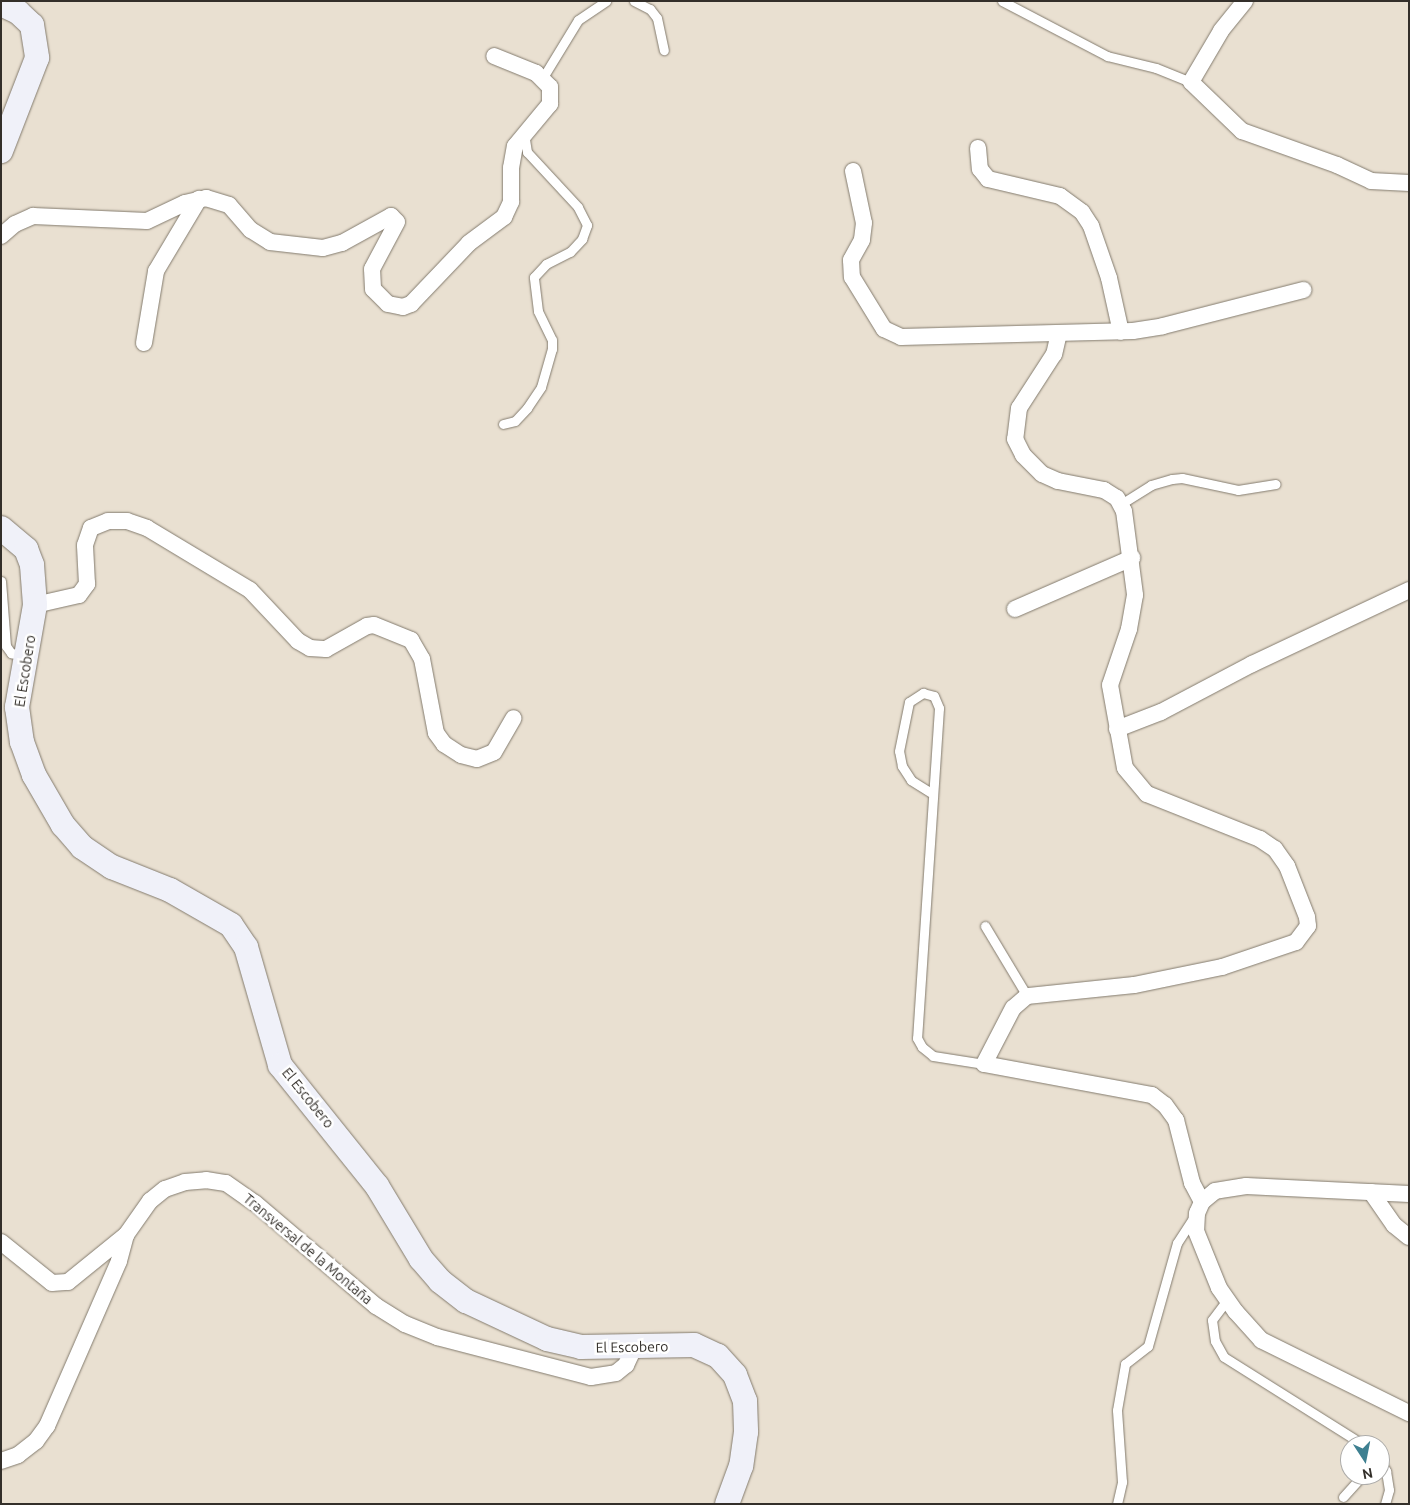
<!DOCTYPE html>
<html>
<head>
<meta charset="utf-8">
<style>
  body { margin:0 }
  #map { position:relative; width:1410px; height:1505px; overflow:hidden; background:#e9e0d1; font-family:Ubuntu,sans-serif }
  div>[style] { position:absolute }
  .roads { filter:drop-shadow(0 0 1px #837b6e) drop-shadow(0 0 1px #837b6e) }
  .service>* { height:9px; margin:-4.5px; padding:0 4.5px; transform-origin:4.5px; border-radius:4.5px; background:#fff }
  .minor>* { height:16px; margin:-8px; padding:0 8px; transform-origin:8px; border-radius:8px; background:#fff }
  .secondary>* { height:24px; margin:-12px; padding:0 12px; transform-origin:12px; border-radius:12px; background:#f0f1f9 }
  span { translate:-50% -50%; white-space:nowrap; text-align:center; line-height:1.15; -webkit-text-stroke:5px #fff; paint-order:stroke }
  .street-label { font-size:14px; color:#332f2a }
  .frame { position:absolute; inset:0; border:2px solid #332f2a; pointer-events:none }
  .north { position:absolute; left:1340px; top:1435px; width:50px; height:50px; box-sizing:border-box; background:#fff; border:1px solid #adacaa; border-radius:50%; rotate:169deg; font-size:14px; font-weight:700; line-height:20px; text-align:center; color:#332f2a }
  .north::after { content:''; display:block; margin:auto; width:18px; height:22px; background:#3e8091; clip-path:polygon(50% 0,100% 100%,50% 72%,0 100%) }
</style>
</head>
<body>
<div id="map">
  <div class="roads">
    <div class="service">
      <div style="left:634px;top:1px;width:18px;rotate:27deg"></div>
      <div style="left:650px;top:9px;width:11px;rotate:52deg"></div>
      <div style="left:657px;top:18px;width:33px;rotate:78deg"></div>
      <div style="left:1002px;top:1px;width:119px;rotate:27.6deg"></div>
      <div style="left:1107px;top:56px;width:50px;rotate:13.8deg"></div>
      <div style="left:1156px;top:68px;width:38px;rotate:22deg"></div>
      <div style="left:542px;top:79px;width:69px;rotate:-58.6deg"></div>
      <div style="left:578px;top:20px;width:34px;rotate:-34deg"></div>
      <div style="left:503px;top:424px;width:12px;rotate:-14deg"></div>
      <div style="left:515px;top:421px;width:18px;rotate:-47deg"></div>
      <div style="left:527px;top:408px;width:25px;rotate:-56deg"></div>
      <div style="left:541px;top:387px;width:40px;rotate:-74deg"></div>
      <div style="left:552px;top:349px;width:9px;rotate:-90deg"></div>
      <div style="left:552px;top:340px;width:32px;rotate:-116deg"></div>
      <div style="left:538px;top:311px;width:34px;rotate:-97deg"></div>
      <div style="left:534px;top:277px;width:18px;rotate:-47deg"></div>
      <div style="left:546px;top:264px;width:27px;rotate:-27deg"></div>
      <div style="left:570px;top:252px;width:18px;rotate:-47deg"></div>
      <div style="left:582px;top:239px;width:15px;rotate:-70deg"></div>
      <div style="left:587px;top:225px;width:20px;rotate:-117deg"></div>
      <div style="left:578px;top:207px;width:75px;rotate:-132.8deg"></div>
      <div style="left:527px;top:152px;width:18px;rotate:-99deg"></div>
      <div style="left:1121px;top:504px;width:36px;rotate:-32deg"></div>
      <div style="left:1151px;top:485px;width:22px;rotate:-16deg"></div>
      <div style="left:1172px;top:479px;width:10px;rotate:-6deg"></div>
      <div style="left:1182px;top:478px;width:57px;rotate:12.1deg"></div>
      <div style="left:1238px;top:490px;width:38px;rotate:-9deg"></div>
      <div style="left:1px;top:581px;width:65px;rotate:85.6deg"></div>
      <div style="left:6px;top:646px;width:9px;rotate:54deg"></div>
      <div style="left:11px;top:653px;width:14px;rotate:12deg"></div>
      <div style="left:933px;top:794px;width:26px;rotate:-148deg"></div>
      <div style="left:911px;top:780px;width:17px;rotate:-123deg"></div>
      <div style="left:902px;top:766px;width:15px;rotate:-101deg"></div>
      <div style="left:899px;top:751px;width:50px;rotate:-78.5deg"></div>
      <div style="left:909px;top:702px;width:17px;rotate:-33deg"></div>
      <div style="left:923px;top:693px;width:11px;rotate:15deg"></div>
      <div style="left:934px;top:696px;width:13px;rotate:67deg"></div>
      <div style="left:939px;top:708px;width:331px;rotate:93.8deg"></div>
      <div style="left:917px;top:1038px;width:10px;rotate:61deg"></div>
      <div style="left:922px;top:1047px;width:14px;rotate:39deg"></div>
      <div style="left:933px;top:1056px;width:52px;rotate:8.9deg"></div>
      <div style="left:985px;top:926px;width:82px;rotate:59deg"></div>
      <div style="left:1227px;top:1300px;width:25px;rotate:127deg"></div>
      <div style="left:1212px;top:1320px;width:21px;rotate:82deg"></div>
      <div style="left:1215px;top:1341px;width:18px;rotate:61deg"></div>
      <div style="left:1224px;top:1357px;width:165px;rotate:32.2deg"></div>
      <div style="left:1380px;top:1460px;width:13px;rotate:61deg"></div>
      <div style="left:1386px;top:1471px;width:19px;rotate:81deg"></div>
      <div style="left:1389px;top:1490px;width:15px;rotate:106deg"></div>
      <div style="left:1343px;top:1497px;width:30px;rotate:-48deg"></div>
      <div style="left:1117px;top:1504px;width:23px;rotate:-77deg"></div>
      <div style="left:1122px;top:1482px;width:72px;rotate:-94deg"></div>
      <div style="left:1117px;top:1410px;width:47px;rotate:-80.1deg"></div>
      <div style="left:1125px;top:1364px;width:29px;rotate:-38deg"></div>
      <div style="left:1148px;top:1346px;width:107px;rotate:-74.3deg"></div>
      <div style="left:1177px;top:1243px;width:31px;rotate:-57deg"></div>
    </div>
    <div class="minor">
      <div style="left:1245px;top:1px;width:38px;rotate:129deg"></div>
      <div style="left:1221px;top:31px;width:59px;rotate:120.5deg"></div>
      <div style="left:1191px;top:82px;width:71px;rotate:43.9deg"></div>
      <div style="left:1242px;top:131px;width:101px;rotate:19.7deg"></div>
      <div style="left:1337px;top:165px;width:38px;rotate:25deg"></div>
      <div style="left:1371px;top:181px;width:38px;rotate:3deg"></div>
      <div style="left:978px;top:148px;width:21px;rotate:85deg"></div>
      <div style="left:980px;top:169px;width:13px;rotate:51deg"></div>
      <div style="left:988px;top:179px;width:74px;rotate:13.3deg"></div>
      <div style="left:1060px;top:196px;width:27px;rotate:36deg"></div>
      <div style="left:1082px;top:212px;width:17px;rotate:57deg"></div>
      <div style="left:1091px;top:226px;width:55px;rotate:70.9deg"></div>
      <div style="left:1109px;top:278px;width:55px;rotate:77.5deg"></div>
      <div style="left:853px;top:171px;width:53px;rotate:78.1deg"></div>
      <div style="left:864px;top:223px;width:17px;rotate:97deg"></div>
      <div style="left:862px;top:240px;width:23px;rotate:119deg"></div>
      <div style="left:851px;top:260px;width:17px;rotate:87deg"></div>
      <div style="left:852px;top:277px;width:61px;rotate:58.4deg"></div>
      <div style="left:884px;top:329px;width:19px;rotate:25deg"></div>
      <div style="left:901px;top:337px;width:232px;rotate:-1.5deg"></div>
      <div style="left:1133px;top:331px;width:30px;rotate:-9deg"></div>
      <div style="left:1163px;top:326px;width:145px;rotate:-14.4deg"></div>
      <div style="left:1px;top:236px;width:18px;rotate:-41deg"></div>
      <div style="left:15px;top:224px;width:20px;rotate:-24deg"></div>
      <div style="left:33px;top:216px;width:114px;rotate:2.5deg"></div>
      <div style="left:147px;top:221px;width:42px;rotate:-25.3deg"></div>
      <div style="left:185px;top:203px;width:22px;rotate:-13deg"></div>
      <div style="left:206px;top:198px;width:24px;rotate:17deg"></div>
      <div style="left:229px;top:205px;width:33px;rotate:49deg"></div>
      <div style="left:251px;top:230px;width:22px;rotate:32deg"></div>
      <div style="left:270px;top:242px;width:53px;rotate:6.5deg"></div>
      <div style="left:323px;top:248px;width:20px;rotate:-15deg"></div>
      <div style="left:342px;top:243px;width:56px;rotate:-28.9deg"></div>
      <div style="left:391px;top:216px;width:8px;rotate:45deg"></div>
      <div style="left:397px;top:222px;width:53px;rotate:118deg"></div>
      <div style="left:372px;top:269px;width:20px;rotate:87deg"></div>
      <div style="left:373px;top:289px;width:21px;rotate:45deg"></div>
      <div style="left:388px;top:304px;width:15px;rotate:11deg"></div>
      <div style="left:403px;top:307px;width:9px;rotate:-21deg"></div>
      <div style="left:411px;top:304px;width:84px;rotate:-46.4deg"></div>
      <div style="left:469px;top:243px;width:44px;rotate:-36.6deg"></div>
      <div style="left:504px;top:217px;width:17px;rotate:-65deg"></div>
      <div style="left:511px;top:202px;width:34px;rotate:-90deg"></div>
      <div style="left:511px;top:168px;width:22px;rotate:-80deg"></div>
      <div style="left:515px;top:146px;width:55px;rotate:-50.2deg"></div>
      <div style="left:550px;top:104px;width:17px;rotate:-90deg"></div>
      <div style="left:550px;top:87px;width:20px;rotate:-135deg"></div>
      <div style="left:536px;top:73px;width:45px;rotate:-158deg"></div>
      <div style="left:1059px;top:333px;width:22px;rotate:103deg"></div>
      <div style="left:1054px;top:354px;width:64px;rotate:122.9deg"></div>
      <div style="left:1019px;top:408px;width:31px;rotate:97deg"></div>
      <div style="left:1015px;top:439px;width:18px;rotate:63deg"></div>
      <div style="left:1023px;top:455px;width:27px;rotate:45deg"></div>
      <div style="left:1042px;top:474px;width:17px;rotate:24deg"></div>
      <div style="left:1058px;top:481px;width:47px;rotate:11.1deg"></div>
      <div style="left:1104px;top:490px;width:15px;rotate:32deg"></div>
      <div style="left:1117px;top:498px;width:15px;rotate:62deg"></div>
      <div style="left:1124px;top:511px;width:85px;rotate:82.5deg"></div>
      <div style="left:1135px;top:595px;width:35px;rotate:100deg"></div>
      <div style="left:1129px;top:629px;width:59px;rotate:108.7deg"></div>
      <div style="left:1110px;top:685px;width:84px;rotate:79.8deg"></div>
      <div style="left:1125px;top:768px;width:34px;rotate:50deg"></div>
      <div style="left:1147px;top:794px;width:122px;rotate:21.7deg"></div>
      <div style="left:1260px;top:839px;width:18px;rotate:34deg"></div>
      <div style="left:1275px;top:849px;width:21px;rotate:55deg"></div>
      <div style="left:1287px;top:866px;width:55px;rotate:68.6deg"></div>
      <div style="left:1307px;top:917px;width:9px;rotate:84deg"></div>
      <div style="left:1308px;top:926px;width:20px;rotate:127deg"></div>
      <div style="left:1296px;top:942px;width:78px;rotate:161.3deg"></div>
      <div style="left:1222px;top:967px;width:90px;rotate:168.4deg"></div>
      <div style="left:1134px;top:985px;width:108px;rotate:174.1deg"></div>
      <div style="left:1027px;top:996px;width:18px;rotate:139deg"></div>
      <div style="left:1013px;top:1008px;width:63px;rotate:117.4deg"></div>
      <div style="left:984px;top:1064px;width:171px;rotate:10.5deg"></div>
      <div style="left:1152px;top:1095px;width:16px;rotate:38deg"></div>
      <div style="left:1165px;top:1105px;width:19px;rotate:54deg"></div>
      <div style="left:1176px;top:1120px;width:65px;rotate:75.7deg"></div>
      <div style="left:1192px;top:1183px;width:21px;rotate:62deg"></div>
      <div style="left:144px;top:343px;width:73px;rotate:-80.5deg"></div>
      <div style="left:156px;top:271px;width:84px;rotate:-59.2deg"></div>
      <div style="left:35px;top:605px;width:45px;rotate:-12.8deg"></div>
      <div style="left:79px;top:595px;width:14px;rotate:-54deg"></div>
      <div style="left:87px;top:584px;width:39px;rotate:-93deg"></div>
      <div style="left:85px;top:545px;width:18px;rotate:-71deg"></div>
      <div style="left:91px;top:528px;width:18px;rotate:-22deg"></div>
      <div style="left:108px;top:521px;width:19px"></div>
      <div style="left:127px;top:521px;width:21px;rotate:19deg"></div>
      <div style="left:147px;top:528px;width:120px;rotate:31deg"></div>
      <div style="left:250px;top:590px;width:70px;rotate:46.7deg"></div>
      <div style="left:298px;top:641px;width:14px;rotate:30deg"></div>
      <div style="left:310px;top:648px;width:16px;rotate:4deg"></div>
      <div style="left:326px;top:649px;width:47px;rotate:-29.3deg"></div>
      <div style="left:367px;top:626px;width:7px;rotate:-8deg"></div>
      <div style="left:374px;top:625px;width:40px;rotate:22deg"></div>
      <div style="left:411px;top:640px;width:22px;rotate:60deg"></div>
      <div style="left:422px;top:659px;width:75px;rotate:79.3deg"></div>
      <div style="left:436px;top:733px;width:14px;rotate:54deg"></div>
      <div style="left:444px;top:744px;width:20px;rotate:33deg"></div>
      <div style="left:461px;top:755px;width:16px;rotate:14deg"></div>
      <div style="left:477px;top:759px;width:18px;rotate:-22deg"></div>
      <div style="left:494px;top:752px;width:39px;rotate:-60deg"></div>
      <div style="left:1015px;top:609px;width:128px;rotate:-23.6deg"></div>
      <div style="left:1117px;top:729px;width:47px;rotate:-21.1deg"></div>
      <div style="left:1161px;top:712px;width:103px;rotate:-27.8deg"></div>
      <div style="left:1252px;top:664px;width:174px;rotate:-25.2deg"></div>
      <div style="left:1371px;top:1192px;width:40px;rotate:55.1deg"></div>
      <div style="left:1394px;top:1225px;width:19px;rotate:39deg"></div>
      <div style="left:1409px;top:1194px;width:163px;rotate:-177.2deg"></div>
      <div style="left:1246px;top:1186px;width:31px;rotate:171deg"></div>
      <div style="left:1215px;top:1191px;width:17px;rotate:140deg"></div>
      <div style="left:1202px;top:1202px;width:12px;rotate:114deg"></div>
      <div style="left:1197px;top:1213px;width:18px;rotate:93deg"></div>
      <div style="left:1196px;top:1231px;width:61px;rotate:68deg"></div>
      <div style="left:1219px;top:1288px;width:29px;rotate:55deg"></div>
      <div style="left:1236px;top:1312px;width:38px;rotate:48deg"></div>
      <div style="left:1261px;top:1340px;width:165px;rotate:26.3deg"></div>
      <div style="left:1px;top:1242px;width:65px;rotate:38.8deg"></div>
      <div style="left:52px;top:1283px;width:16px;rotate:-4deg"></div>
      <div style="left:68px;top:1282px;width:75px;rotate:-39deg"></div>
      <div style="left:1px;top:1461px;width:18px;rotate:-19deg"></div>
      <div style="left:18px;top:1455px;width:23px;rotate:-38deg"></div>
      <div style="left:36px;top:1441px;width:19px;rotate:-54deg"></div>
      <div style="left:47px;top:1426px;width:180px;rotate:-66.4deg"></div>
      <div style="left:119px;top:1261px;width:27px;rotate:-75deg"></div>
      <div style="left:126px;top:1235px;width:42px;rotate:-54.8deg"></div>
      <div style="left:150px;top:1201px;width:19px;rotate:-39deg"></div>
      <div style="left:165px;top:1189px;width:21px;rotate:-19deg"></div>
      <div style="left:185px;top:1182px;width:21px;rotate:-5deg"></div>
      <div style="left:206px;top:1180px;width:20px;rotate:9deg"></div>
      <div style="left:226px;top:1183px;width:35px;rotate:35deg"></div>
      <div style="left:255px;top:1203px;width:159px;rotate:40.4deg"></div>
      <div style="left:376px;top:1306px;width:34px;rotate:32deg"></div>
      <div style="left:405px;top:1324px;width:35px;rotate:22deg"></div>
      <div style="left:437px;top:1337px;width:159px;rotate:14.6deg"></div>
      <div style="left:591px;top:1377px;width:25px;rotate:-9deg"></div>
      <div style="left:616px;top:1373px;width:13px;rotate:-39deg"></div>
      <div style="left:626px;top:1365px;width:19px;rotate:-65deg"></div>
    </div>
    <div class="secondary">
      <div style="left:1px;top:4px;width:19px;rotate:25deg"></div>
      <div style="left:18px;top:12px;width:19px;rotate:43deg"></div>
      <div style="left:32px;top:25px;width:33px;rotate:81deg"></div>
      <div style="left:37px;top:58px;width:100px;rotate:111.2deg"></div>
      <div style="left:1px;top:528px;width:33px;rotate:40deg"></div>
      <div style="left:26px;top:549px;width:17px;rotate:69deg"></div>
      <div style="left:32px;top:565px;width:40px;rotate:85.7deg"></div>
      <div style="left:35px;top:605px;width:104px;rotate:100deg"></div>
      <div style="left:17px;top:707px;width:35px;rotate:82deg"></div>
      <div style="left:22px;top:742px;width:35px;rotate:70deg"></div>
      <div style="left:34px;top:775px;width:58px;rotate:59.9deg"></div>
      <div style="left:63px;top:825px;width:29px;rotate:49deg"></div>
      <div style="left:82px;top:847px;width:36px;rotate:34deg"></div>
      <div style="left:112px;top:867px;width:62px;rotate:21.6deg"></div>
      <div style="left:170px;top:890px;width:70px;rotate:29.8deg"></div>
      <div style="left:231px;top:925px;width:27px;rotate:56deg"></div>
      <div style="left:246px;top:947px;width:123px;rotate:73.9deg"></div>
      <div style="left:280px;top:1065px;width:155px;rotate:51.3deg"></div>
      <div style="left:377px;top:1186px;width:85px;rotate:58.9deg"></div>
      <div style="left:421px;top:1259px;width:29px;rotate:49deg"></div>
      <div style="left:440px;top:1281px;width:33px;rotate:38deg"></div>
      <div style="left:466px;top:1301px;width:89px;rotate:25.1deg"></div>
      <div style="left:547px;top:1339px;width:35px;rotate:13deg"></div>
      <div style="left:581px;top:1347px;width:113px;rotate:-1deg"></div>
      <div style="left:694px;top:1345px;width:26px;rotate:25deg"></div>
      <div style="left:718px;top:1356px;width:25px;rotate:48deg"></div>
      <div style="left:735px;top:1375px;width:28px;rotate:69deg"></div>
      <div style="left:745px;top:1401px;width:31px;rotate:88deg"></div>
      <div style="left:746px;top:1432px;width:34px;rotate:98deg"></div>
      <div style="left:741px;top:1466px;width:40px;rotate:110.2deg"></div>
    </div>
  </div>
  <div class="street-label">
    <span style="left:25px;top:671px;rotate:-81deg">El Escobero</span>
    <span style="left:308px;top:1098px;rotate:51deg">El Escobero</span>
    <span style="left:308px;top:1249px;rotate:40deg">Transversal de la Montaña</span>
    <span style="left:632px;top:1347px;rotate:-1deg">El Escobero</span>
  </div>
  <div class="frame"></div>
  <div class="north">N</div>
</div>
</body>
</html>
